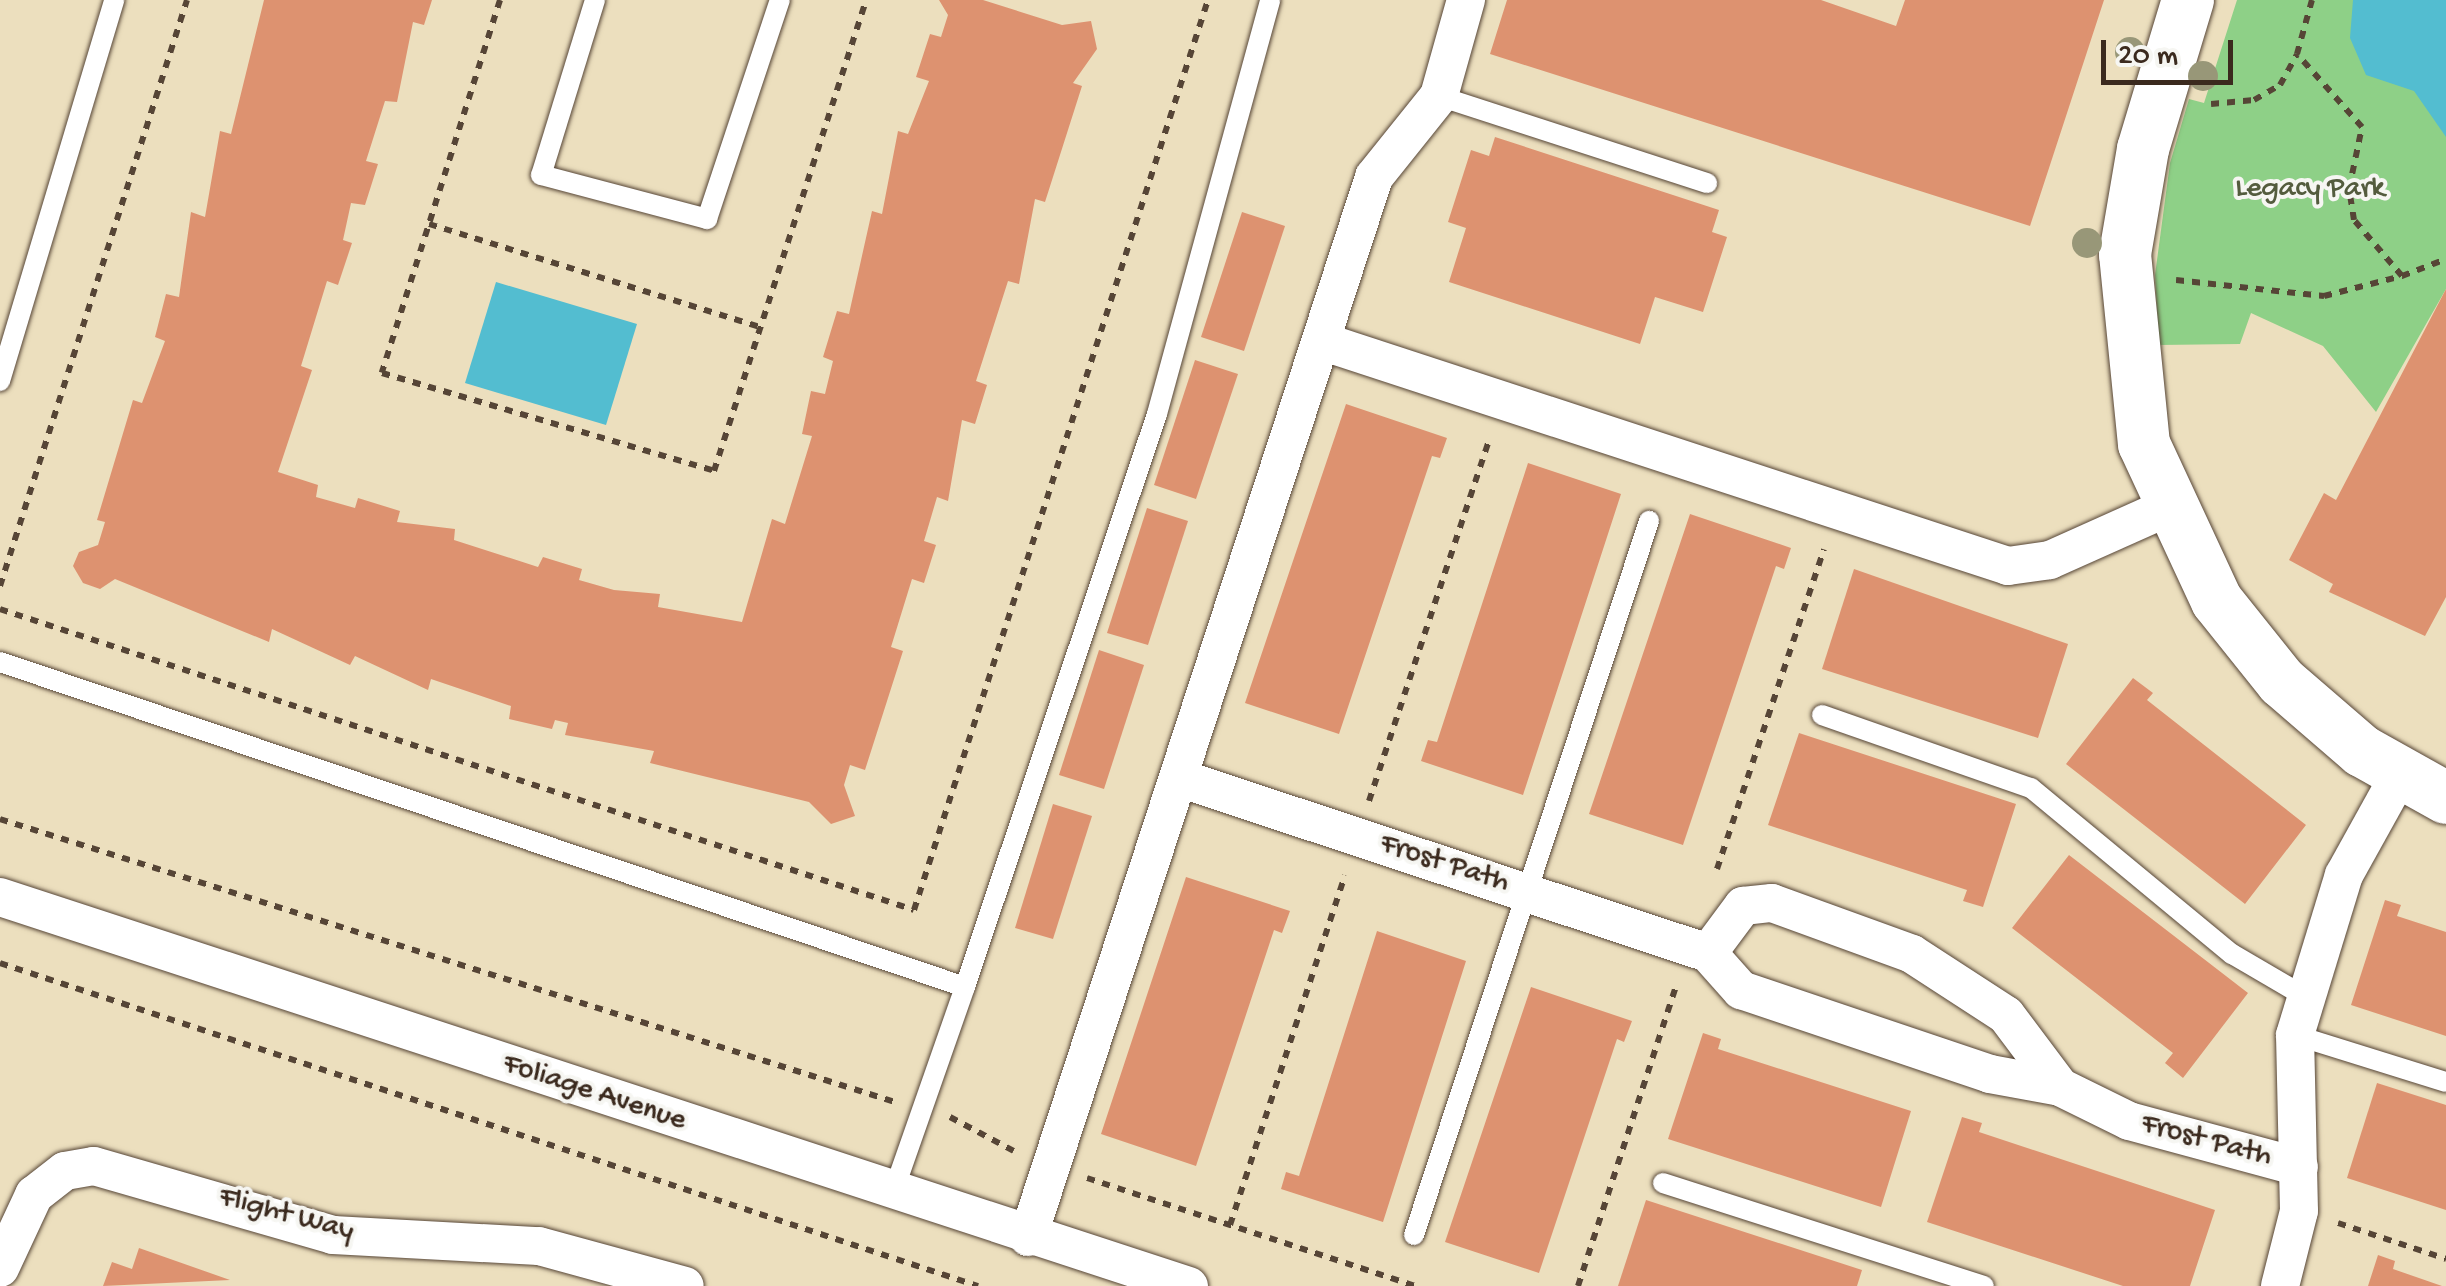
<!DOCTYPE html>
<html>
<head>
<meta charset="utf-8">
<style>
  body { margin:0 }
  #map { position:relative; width:2446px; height:1286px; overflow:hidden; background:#ecdfbe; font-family:"Gochi Hand",sans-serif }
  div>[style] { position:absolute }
  .green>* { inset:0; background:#8ed087 }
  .water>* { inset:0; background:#53bdd0 }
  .building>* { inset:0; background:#dd9270 }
  .path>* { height:6px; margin-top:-3px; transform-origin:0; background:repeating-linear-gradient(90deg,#564536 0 8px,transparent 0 16px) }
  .roads { filter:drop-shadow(0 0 2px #564536) drop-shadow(0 0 2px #564536) }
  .lane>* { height:20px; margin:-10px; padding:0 10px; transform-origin:10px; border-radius:10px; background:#fff }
  .street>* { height:38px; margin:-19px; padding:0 19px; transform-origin:19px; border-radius:19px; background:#fff }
  .secondary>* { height:52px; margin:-26px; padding:0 26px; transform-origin:26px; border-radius:26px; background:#fff }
  .trees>* { width:30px; height:30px; margin:-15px; border-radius:50%; background:#989778 }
  span { translate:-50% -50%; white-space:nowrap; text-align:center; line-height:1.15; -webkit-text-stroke:8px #f6f6f2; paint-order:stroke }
  .park-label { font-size:30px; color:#545c3e }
  .street-label { font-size:30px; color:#3b2a1e }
  .scale { position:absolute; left:2101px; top:40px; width:132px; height:45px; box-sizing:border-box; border:5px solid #3b2a1e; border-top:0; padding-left:12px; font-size:30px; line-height:35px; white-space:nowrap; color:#3b2a1e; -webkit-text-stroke:8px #f6f6f2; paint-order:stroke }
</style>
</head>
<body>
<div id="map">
  <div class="green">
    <div style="clip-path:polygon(2237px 0,2446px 0,2446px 289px,2376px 412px,2323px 346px,2251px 313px,2240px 344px,2159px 345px,2155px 275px,2170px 163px,2189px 99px,2204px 103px)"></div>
  </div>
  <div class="water">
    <div style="clip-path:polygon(2353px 0,2446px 0,2446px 137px,2414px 91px,2366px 75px,2350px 38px)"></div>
    <div style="clip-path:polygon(496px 282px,637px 324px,606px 425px,465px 383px)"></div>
  </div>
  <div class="building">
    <div style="clip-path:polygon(264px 0,432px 0,424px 25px,413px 22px,397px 102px,385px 101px,366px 161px,378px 164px,365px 205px,351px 203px,343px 240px,352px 243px,338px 285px,327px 281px,301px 366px,312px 370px,278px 472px,318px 485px,316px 497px,355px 508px,358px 498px,400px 511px,397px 522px,455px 529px,454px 540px,538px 567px,543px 557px,582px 569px,579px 580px,614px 590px,660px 594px,658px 607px,742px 622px,772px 519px,785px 524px,812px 436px,802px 434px,811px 391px,825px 394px,833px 361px,823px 357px,837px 311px,849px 314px,872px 211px,882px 214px,898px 131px,908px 134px,929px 81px,916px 77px,930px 34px,941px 37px,948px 15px,939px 0,983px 0,1062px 25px,1091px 21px,1097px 49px,1073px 83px,1082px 86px,1045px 202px,1035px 199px,1019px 284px,1008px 281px,976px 381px,987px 385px,975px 424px,962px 420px,948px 501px,937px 497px,924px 541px,936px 545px,924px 583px,912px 579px,891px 647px,903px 651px,865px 770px,850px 765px,844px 785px,855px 816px,831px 824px,809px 802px,650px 763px,654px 751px,565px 735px,568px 723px,555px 720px,552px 729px,509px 719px,511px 706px,431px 679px,428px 690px,355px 656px,350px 665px,272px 629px,269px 642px,115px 579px,100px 589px,83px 583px,73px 566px,79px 552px,98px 545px,105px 522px,97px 520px,133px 400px,142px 403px,165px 341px,155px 337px,166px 294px,179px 297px,191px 212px,205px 217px,220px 131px,231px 134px)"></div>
    <div style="clip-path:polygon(1507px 0,1821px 0,1896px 26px,1905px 0,2104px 0,2030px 226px,1490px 54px)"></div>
    <div style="clip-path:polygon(1495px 137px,1719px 210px,1712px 232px,1727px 237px,1703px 312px,1655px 297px,1640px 344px,1449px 282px,1466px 228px,1448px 222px,1471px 150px,1489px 156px)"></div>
    <div style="clip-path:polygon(1242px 212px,1285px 226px,1244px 351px,1201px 337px)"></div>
    <div style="clip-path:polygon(2446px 289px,2446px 597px,2425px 636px,2329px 592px,2333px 584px,2289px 560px,2324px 493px,2336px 500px)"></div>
    <div style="clip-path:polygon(1195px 360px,1238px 374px,1196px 499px,1154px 485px)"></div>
    <div style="clip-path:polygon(1346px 404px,1447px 438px,1440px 458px,1432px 456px,1339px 734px,1245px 703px)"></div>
    <div style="clip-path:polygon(1528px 463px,1621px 494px,1523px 795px,1421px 761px,1428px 740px,1437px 742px)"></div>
    <div style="clip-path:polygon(1147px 508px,1188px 521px,1148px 645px,1107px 633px)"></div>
    <div style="clip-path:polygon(1690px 514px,1791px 548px,1784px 569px,1776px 566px,1683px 845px,1589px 814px)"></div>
    <div style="clip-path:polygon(1854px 569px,2068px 644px,2038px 738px,1822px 669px)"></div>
    <div style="clip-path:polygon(1099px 650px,1144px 665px,1104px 789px,1059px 775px)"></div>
    <div style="clip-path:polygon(2133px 678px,2153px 693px,2147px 700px,2306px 825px,2245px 904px,2066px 764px)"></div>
    <div style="clip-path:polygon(1799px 733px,2016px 804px,1983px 907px,1963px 901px,1967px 890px,1768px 825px)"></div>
    <div style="clip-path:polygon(1053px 804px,1092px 816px,1053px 939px,1015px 928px)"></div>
    <div style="clip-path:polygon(2069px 855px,2248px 993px,2183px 1078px,2165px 1063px,2173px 1053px,2012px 928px)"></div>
    <div style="clip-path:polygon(1186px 877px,1290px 911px,1282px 933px,1274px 930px,1196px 1166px,1101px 1134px)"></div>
    <div style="clip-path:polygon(2385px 900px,2401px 905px,2397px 916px,2446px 932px,2446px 1036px,2351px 1005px)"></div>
    <div style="clip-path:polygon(1377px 931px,1466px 961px,1383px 1222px,1281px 1189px,1286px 1172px,1299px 1176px)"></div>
    <div style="clip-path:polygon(1531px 987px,1632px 1021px,1624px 1042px,1617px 1039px,1539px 1273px,1445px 1242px)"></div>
    <div style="clip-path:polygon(1703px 1033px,1721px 1039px,1718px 1049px,1911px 1111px,1881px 1207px,1668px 1139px)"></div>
    <div style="clip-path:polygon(2377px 1083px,2446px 1105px,2446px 1210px,2347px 1178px)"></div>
    <div style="clip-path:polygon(1962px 1117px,1982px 1123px,1979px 1132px,2215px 1210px,2190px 1286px,2123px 1286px,1927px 1222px)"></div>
    <div style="clip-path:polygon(1646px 1200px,1862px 1270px,1857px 1286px,1618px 1286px)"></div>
    <div style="clip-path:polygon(139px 1248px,230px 1280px,103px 1286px,112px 1262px,132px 1269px)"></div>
    <div style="clip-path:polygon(2378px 1255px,2395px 1261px,2393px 1269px,2442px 1286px,2368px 1286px)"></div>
  </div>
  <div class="path">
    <div style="left:500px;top:0;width:391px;rotate:107.6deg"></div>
    <div style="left:382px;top:373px;width:346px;rotate:16.4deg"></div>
    <div style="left:714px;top:471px;width:495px;rotate:-72.1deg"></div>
    <div style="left:2211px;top:104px;width:43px;rotate:-5.3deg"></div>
    <div style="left:2254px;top:100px;width:30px;rotate:-30deg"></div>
    <div style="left:2280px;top:85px;width:35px;rotate:-61deg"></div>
    <div style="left:429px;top:224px;width:347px;rotate:17.3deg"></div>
    <div style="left:2402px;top:276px;width:47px;rotate:-21.1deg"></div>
    <div style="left:2176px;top:280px;width:149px;rotate:6.2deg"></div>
    <div style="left:2324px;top:296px;width:81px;rotate:-14.4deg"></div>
    <div style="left:2402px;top:276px;width:74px;rotate:-130.6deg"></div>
    <div style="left:2354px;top:220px;width:31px;rotate:-99deg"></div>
    <div style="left:2349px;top:189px;width:63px;rotate:-78.2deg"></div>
    <div style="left:2362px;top:127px;width:98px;rotate:-131.7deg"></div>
    <div style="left:2297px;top:54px;width:56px;rotate:-74.5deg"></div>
    <div style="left:0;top:586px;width:615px;rotate:-72.3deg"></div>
    <div style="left:0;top:609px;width:962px;rotate:18.23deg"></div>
    <div style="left:914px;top:910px;width:956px;rotate:-72.1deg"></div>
    <div style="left:1369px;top:801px;width:383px;rotate:-71.6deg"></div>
    <div style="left:0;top:819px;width:939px;rotate:17.55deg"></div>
    <div style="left:1717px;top:869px;width:337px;rotate:-71.5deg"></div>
    <div style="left:0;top:963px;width:1030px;rotate:18.28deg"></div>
    <div style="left:950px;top:1117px;width:72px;rotate:28deg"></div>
    <div style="left:1087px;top:1178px;width:345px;rotate:18.2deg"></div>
    <div style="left:2338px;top:1223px;width:114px;rotate:18.4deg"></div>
    <div style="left:1230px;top:1225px;width:368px;rotate:-71.8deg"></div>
    <div style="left:1578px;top:1286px;width:318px;rotate:-71.9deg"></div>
  </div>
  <div class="roads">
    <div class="lane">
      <div style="left:595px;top:0;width:183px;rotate:107.1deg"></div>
      <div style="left:541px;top:175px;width:172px;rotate:14.8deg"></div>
      <div style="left:707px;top:219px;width:231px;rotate:-71.6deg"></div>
      <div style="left:1439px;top:96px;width:282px;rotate:18deg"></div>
      <div style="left:0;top:381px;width:398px;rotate:-73.3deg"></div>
      <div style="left:0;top:662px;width:1018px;rotate:18.61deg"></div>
      <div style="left:965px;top:987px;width:218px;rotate:109.3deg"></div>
      <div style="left:1822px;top:715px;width:221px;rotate:19.3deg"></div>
      <div style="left:2031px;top:788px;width:261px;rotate:39.6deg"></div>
      <div style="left:2232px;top:954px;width:83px;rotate:30.3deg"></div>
      <div style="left:965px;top:987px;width:604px;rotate:-71.48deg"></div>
      <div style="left:1157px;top:414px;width:429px;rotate:-74.7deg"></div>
      <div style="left:2295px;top:1035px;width:158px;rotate:17.3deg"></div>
      <div style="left:1663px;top:1183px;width:337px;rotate:17.8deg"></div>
      <div style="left:1414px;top:1235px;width:752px;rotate:-71.78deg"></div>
    </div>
    <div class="street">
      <div style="left:1321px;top:341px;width:723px;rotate:18.13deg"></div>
      <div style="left:2008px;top:566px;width:42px;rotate:-8.1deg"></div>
      <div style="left:2050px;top:560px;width:127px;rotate:-24.1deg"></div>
      <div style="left:1179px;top:778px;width:557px;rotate:18.3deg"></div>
      <div style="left:1708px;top:953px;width:50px;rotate:48.3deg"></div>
      <div style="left:1741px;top:990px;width:263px;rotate:18.6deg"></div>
      <div style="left:1990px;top:1074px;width:71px;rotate:10.5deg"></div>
      <div style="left:2060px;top:1087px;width:77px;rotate:26.2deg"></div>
      <div style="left:2129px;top:1121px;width:176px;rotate:15.1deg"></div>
      <div style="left:0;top:897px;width:1251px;rotate:18.12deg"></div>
      <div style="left:1708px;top:953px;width:59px;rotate:-53.3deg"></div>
      <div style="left:1743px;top:906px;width:29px;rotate:-6deg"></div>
      <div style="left:1772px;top:903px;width:149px;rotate:20deg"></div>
      <div style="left:1912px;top:954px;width:112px;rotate:33deg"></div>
      <div style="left:2006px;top:1015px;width:90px;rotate:53.1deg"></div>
      <div style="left:1028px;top:1237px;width:1115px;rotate:-71.92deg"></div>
      <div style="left:1374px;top:177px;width:104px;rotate:-51.3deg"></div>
      <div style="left:1439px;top:96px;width:100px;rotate:-74.3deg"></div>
      <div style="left:0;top:1268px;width:81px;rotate:-65deg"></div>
      <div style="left:34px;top:1195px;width:39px;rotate:-38deg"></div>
      <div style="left:65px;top:1171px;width:29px;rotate:-10deg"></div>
      <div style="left:94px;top:1166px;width:249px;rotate:16.1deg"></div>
      <div style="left:333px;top:1235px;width:206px;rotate:3.1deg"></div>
      <div style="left:539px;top:1246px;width:151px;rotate:15.3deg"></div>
      <div style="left:2280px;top:1286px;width:77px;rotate:-75.8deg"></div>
      <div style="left:2299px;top:1211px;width:176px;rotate:-91.3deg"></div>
      <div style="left:2295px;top:1035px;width:167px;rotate:-73deg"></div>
      <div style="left:2344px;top:875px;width:115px;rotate:-61deg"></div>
    </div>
    <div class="secondary">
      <div style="left:2188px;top:0;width:156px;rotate:106.8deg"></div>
      <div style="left:2143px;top:149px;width:107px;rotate:99.7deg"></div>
      <div style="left:2125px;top:254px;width:191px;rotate:84.3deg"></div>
      <div style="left:2144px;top:444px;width:173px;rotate:65.1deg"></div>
      <div style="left:2217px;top:601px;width:104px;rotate:51.3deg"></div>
      <div style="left:2282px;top:682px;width:106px;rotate:40.8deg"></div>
      <div style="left:2362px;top:751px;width:96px;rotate:29.2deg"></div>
    </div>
  </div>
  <div class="trees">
    <div style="left:2130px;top:52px"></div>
    <div style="left:2203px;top:76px"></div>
    <div style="left:2087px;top:243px"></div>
  </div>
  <div class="park-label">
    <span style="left:2310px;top:190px">Legacy Park</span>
  </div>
  <div class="street-label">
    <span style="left:1444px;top:865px;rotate:18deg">Frost Path</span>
    <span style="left:594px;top:1094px;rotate:18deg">Foliage Avenue</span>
    <span style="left:2206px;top:1142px;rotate:15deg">Frost Path</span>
    <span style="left:286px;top:1216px;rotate:15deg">Flight Way</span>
  </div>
  <div class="scale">20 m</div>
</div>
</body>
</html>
